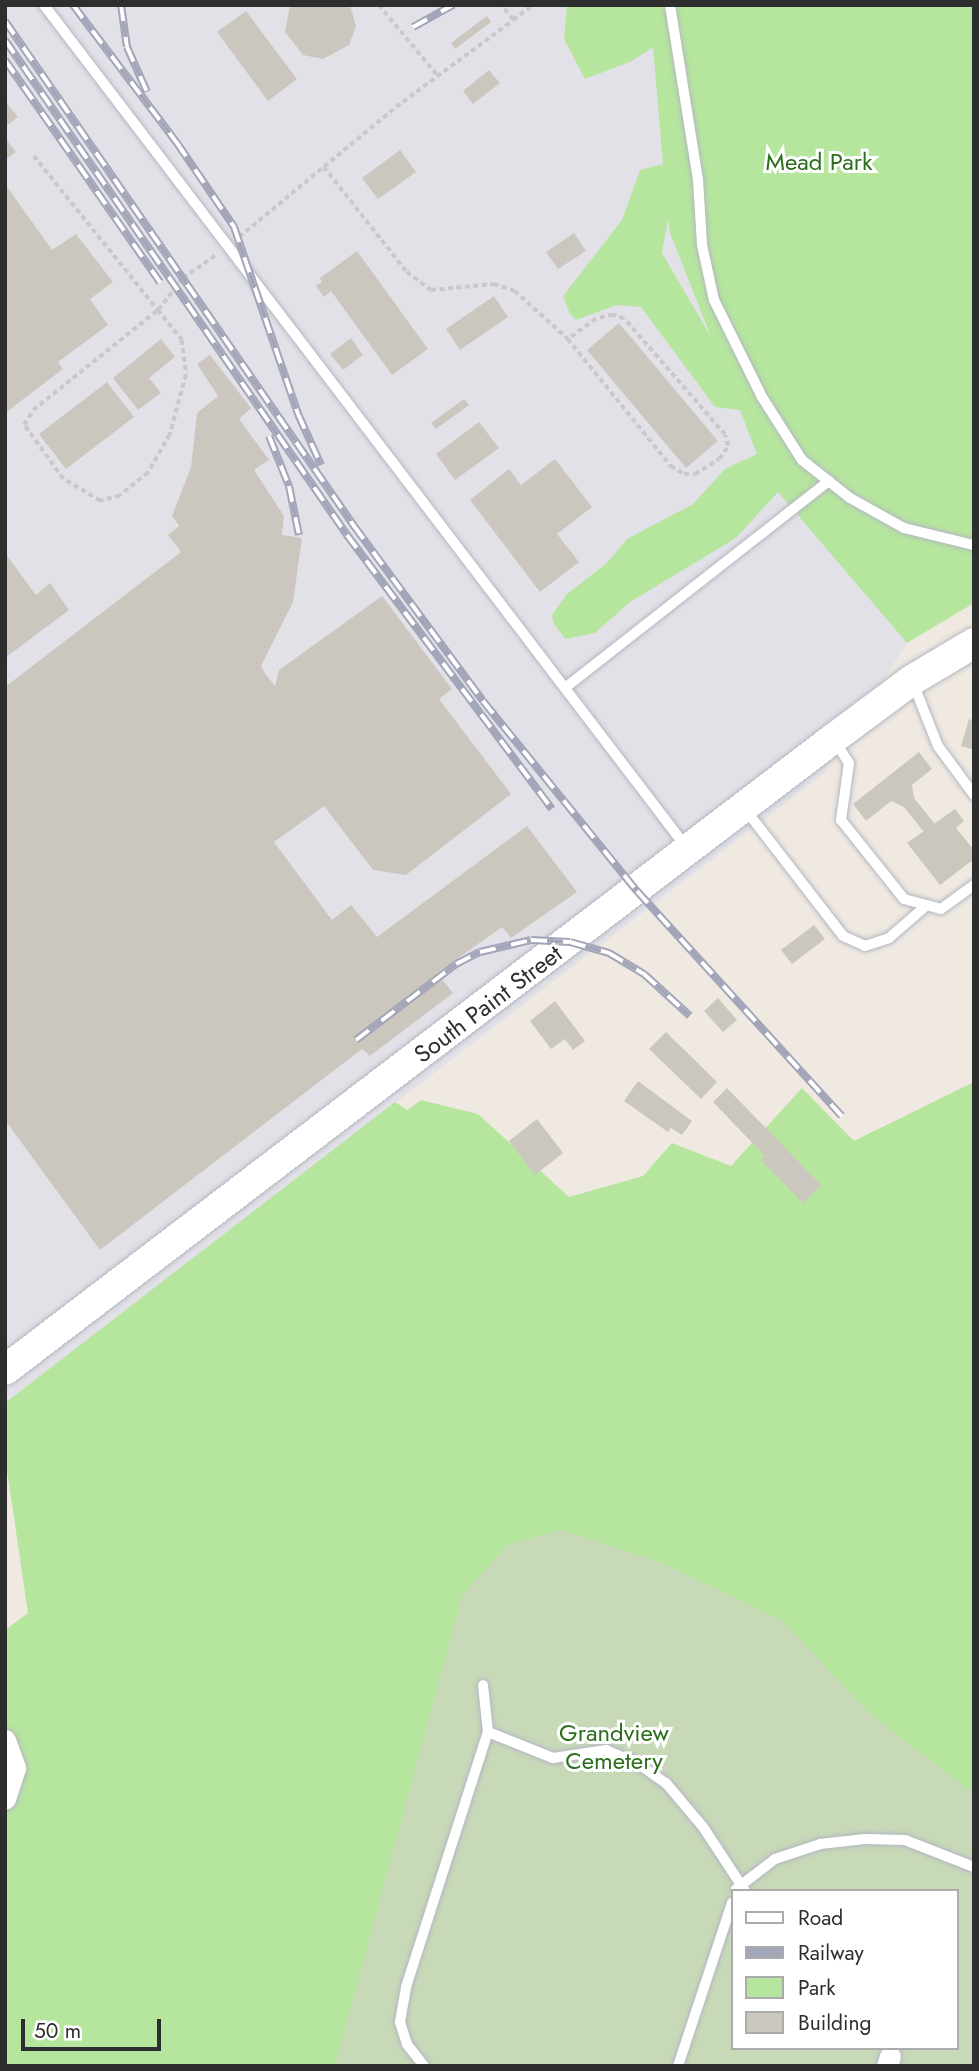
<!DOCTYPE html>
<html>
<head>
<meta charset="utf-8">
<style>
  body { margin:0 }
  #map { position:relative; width:979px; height:2071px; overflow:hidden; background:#efe9e1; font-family:Jost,sans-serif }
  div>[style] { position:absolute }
  .industrial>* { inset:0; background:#e3e1e8 }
  .green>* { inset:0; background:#b6e59e }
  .cemetery>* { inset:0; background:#c8d9b8 }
  .building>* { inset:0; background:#cbc7bf }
  .path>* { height:3.5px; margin-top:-1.75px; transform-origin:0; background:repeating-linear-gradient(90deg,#c9c9c9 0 5px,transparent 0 8.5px) }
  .roads { filter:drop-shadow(0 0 2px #b4b7c1) drop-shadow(0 0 2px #b4b7c1) }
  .service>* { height:10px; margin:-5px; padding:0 5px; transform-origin:5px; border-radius:5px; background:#fff }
  .minor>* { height:21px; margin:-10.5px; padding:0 10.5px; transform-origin:10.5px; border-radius:10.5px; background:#fff }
  .secondary>* { height:30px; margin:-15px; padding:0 15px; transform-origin:15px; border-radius:15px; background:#fff }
  .rail>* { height:8px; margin-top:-4px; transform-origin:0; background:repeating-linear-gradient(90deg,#fff 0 16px,#a3a6b8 0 32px); box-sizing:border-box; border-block:2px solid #a3a6b8 }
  span { translate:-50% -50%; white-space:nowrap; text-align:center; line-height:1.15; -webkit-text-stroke:6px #fff; paint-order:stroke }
  .park-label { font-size:24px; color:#2c6e1b }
  .street-label { font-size:24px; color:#2e2e2e }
  .frame { position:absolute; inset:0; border:7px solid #2e2e2e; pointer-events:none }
  .legend { position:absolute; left:731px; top:1889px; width:228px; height:161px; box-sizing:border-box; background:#fff; border:2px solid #ababab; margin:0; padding:9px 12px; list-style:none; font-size:21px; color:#2e2e2e }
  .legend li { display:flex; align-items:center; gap:14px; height:35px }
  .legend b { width:35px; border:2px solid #ababab }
  .scale { position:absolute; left:21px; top:2019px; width:140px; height:32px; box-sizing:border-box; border:4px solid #2e2e2e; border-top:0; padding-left:9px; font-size:21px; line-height:24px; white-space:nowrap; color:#2e2e2e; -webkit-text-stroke:5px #fff; paint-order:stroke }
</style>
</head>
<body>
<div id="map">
  <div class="industrial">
    <div style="clip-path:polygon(5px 5px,649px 5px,766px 477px,907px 643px,823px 774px,5px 1403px)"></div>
  </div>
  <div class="green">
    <div style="clip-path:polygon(evenodd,567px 5px,974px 5px,974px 603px,907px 643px,778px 492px,736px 538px,630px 602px,595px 633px,565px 639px,554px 624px,552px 615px,567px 594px,607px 563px,627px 539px,693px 504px,725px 469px,757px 454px,740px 410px,715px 407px,641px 307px,617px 305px,576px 320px,570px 314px,563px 296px,622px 220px,640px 170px,663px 164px,653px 47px,632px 61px,585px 79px,564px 39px,567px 5px,668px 219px,670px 233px,711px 337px,662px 253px,668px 219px)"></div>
    <div style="clip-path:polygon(evenodd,974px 1082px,974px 2066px,5px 2066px,5px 1630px,28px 1613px,5px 1457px,5px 1403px,395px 1102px,407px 1110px,421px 1100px,478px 1114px,569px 1197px,643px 1176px,672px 1143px,731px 1166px,802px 1088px,854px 1141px,974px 1082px,732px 1891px,956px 1891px,956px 2048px,732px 2048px,732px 1891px)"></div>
  </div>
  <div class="cemetery">
    <div style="clip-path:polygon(evenodd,562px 1530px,660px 1562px,784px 1622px,867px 1711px,974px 1794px,974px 2066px,335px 2066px,462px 1595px,509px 1544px,562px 1530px,732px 1891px,956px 1891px,956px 2048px,732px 2048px,732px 1891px)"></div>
  </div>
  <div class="building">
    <div style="clip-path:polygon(290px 5px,350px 5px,356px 26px,349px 45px,323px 59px,303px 55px,285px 32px)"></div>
    <div style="clip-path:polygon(246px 11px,297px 79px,268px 101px,217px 32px)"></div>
    <div style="clip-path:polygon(487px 16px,491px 22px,455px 49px,451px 43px)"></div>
    <div style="clip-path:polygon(489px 70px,500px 83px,473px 104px,463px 91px)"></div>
    <div style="clip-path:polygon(5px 101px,18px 117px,5px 127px)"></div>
    <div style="clip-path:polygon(5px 138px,16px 152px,5px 160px)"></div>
    <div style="clip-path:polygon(400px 150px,416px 172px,378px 199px,362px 178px)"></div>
    <div style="clip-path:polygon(5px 184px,52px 250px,76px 234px,113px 282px,90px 299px,108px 325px,58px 362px,63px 369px,5px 413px)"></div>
    <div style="clip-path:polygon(574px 233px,586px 251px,558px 269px,546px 252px)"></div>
    <div style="clip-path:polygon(357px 251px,428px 349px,392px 375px,331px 291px,324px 297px,316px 286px,322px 282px,320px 278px)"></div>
    <div style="clip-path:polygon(494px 296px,508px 317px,460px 350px,446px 329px)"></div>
    <div style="clip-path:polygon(619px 323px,718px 441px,686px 468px,587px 350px)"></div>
    <div style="clip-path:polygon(351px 338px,363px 355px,343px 370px,330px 354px)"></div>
    <div style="clip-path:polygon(161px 339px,175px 357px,149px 378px,161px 393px,138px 410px,113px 378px)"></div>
    <div style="clip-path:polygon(210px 355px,251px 408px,239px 419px,269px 460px,254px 470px,284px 516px,282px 535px,302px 538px,293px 602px,261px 666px,264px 672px,275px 686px,279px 670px,382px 596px,452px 689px,439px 699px,511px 794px,406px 875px,373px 870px,324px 806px,274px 842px,332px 920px,351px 905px,377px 937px,527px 826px,577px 892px,511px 938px,502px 927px,437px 973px,453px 993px,370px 1056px,362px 1049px,100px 1250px,5px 1120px,5px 687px,181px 552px,168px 535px,179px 526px,172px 516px,191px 467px,197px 413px,218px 396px,197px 364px)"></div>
    <div style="clip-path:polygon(107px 382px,134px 417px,66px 469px,39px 434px)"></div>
    <div style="clip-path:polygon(464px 399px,469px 405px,436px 429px,431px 423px)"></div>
    <div style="clip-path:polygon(479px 422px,499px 448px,455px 480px,436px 454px)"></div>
    <div style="clip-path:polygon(555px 459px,592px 507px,557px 534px,579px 562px,540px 592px,470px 500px,509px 469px,521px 485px)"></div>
    <div style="clip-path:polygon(5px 553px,36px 595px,50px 583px,69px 610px,5px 658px)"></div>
    <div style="clip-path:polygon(969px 719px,974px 721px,974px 750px,961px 746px)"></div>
    <div style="clip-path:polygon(919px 752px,932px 769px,912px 785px,914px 798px,935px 824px,924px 832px,904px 807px,891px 801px,866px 821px,853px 804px)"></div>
    <div style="clip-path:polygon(955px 809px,964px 821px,956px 828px,974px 850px,974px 859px,940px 885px,907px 843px)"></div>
    <div style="clip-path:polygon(814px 925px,825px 939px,792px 964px,781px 950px)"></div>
    <div style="clip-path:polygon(718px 998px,737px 1020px,723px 1032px,704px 1011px)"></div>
    <div style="clip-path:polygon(555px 1001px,585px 1041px,573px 1050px,565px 1039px,551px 1049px,530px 1021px)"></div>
    <div style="clip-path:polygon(666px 1032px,717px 1082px,701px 1099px,649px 1049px)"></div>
    <div style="clip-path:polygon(638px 1081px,692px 1121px,682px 1135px,671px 1128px,668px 1132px,624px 1101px)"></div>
    <div style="clip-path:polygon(727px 1088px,821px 1185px,803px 1203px,761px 1160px,765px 1156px,713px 1102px)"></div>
    <div style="clip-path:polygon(537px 1119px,563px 1153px,535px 1175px,509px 1141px)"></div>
  </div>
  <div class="path">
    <div style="left:379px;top:5px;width:92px;rotate:50.3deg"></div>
    <div style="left:513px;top:20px;width:25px;rotate:-37deg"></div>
    <div style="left:34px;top:156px;width:198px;rotate:51.2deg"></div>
    <div style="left:158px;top:310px;width:41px;rotate:-52deg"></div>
    <div style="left:183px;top:278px;width:40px;rotate:-34.9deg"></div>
    <div style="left:324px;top:167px;width:134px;rotate:51.7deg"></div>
    <div style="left:407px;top:272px;width:30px;rotate:37deg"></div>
    <div style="left:431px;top:290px;width:63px;rotate:-5.4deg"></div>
    <div style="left:494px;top:284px;width:22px;rotate:18deg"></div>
    <div style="left:515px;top:291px;width:72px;rotate:42.2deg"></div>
    <div style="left:568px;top:339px;width:164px;rotate:51deg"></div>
    <div style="left:671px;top:466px;width:15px;rotate:32deg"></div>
    <div style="left:684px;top:474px;width:11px"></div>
    <div style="left:695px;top:474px;width:28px;rotate:-32deg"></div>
    <div style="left:719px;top:459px;width:16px;rotate:-55deg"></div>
    <div style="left:728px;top:446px;width:11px;rotate:-105deg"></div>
    <div style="left:725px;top:435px;width:154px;rotate:-131deg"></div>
    <div style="left:624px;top:319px;width:12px;rotate:-160deg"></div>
    <div style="left:613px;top:315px;width:17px;rotate:167deg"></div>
    <div style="left:596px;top:319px;width:34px;rotate:144deg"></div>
    <div style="left:239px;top:237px;width:204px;rotate:-39.6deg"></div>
    <div style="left:396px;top:107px;width:146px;rotate:-36.6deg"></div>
    <div style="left:513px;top:20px;width:19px;rotate:-129deg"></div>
    <div style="left:158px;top:310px;width:38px;rotate:51deg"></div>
    <div style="left:182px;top:340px;width:35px;rotate:83deg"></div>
    <div style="left:186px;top:375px;width:62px;rotate:104.9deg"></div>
    <div style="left:170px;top:435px;width:44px;rotate:120.1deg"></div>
    <div style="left:148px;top:473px;width:36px;rotate:141deg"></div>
    <div style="left:120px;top:496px;width:21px;rotate:166deg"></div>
    <div style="left:100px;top:501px;width:43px;rotate:-149.3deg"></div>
    <div style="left:63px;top:479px;width:67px;rotate:-125.8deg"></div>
    <div style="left:24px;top:425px;width:17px;rotate:-59deg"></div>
    <div style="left:33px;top:410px;width:160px;rotate:-38.7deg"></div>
  </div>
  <div class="roads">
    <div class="service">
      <div style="left:44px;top:5px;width:1060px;rotate:52.67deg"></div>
      <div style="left:670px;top:5px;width:176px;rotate:80.9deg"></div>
      <div style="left:698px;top:179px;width:66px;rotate:86.5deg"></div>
      <div style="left:702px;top:245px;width:56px;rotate:77.7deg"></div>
      <div style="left:714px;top:300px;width:108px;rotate:63.7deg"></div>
      <div style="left:762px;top:397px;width:75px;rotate:57.6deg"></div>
      <div style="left:802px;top:460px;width:61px;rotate:38.4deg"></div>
      <div style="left:850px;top:498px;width:62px;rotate:29.1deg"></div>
      <div style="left:904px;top:528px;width:72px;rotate:13.7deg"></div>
      <div style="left:913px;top:683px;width:68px;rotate:68.4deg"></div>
      <div style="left:938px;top:746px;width:61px;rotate:53.7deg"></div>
      <div style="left:566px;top:687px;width:334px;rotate:-38.1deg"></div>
      <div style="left:835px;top:741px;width:26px;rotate:58deg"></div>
      <div style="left:849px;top:763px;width:58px;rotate:98deg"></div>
      <div style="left:841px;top:820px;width:101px;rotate:51.4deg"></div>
      <div style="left:904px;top:899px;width:38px;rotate:15deg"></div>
      <div style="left:941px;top:909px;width:41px;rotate:-36deg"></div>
      <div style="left:745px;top:809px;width:160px;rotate:52.3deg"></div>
      <div style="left:843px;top:936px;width:24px;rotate:24deg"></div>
      <div style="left:865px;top:946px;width:25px;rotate:-18deg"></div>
      <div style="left:889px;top:938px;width:50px;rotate:-41deg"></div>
      <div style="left:488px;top:1732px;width:70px;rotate:21.8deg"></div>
      <div style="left:553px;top:1758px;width:54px;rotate:-8.6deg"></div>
      <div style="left:606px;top:1750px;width:34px;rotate:23deg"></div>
      <div style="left:637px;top:1763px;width:35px;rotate:35deg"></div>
      <div style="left:666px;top:1783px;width:57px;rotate:49.9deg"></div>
      <div style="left:703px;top:1827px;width:77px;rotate:56.7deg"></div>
      <div style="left:736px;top:1889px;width:49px;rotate:-37.6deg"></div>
      <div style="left:775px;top:1859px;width:47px;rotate:-18.4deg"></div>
      <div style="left:820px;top:1844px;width:45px;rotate:-6.3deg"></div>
      <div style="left:865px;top:1839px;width:40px;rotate:1.4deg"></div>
      <div style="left:905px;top:1840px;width:74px;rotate:21.4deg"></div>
      <div style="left:424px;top:2066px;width:28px;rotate:-128deg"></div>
      <div style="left:407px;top:2044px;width:23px;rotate:-108deg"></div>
      <div style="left:400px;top:2022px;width:36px;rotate:-80deg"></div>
      <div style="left:406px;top:1987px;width:268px;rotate:-72.2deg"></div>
      <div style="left:488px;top:1732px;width:47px;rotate:-96.1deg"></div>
      <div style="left:678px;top:2066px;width:172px;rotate:-71.7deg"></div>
    </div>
    <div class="minor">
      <div style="left:5px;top:1740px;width:30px;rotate:70deg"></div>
      <div style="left:15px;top:1768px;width:32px;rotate:108deg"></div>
      <div style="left:887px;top:2066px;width:10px;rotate:-73deg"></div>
    </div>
    <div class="secondary">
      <div style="left:5px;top:1370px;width:1042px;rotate:-37.32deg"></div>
      <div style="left:834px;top:738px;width:97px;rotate:-36.6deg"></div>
      <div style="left:912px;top:680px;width:72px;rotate:-30.8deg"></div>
    </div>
  </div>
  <div class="rail">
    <div style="left:73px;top:5px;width:173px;rotate:53deg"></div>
    <div style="left:177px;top:143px;width:102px;rotate:55.8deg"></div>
    <div style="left:234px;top:227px;width:198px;rotate:71.1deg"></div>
    <div style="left:298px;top:414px;width:56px;rotate:65.7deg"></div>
    <div style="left:121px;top:5px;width:42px;rotate:81.9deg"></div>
    <div style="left:127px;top:47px;width:49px;rotate:66deg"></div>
    <div style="left:5px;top:21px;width:614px;rotate:55.35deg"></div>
    <div style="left:354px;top:526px;width:217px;rotate:53.6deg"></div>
    <div style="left:483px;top:701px;width:245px;rotate:51deg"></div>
    <div style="left:637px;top:891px;width:304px;rotate:47.7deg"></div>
    <div style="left:413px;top:27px;width:46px;rotate:-28.8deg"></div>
    <div style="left:5px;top:40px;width:602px;rotate:55.36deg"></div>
    <div style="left:347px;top:535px;width:342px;rotate:53.2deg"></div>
    <div style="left:5px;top:60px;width:271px;rotate:55.1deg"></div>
    <div style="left:269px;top:436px;width:54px;rotate:68.2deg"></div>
    <div style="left:289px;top:486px;width:50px;rotate:78.5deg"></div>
    <div style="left:356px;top:1040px;width:126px;rotate:-37.2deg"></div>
    <div style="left:456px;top:964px;width:27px;rotate:-27deg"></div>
    <div style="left:480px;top:952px;width:52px;rotate:-13.2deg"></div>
    <div style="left:531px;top:940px;width:39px;rotate:3deg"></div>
    <div style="left:570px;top:942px;width:41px;rotate:15.8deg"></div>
    <div style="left:609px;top:953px;width:41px;rotate:31deg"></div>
    <div style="left:644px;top:974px;width:62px;rotate:42.4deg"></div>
  </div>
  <div class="park-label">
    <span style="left:819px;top:162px">Mead Park</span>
    <span style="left:614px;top:1747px">Grandview<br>Cemetery</span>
  </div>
  <div class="street-label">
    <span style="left:488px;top:1004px;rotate:-37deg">South Paint Street</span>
  </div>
  <div class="frame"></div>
  <ul class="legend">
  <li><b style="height:9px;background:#fff"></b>Road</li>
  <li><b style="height:9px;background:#a3a6b8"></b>Railway</li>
  <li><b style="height:19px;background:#b6e59e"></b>Park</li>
  <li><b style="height:19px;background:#cbc7bf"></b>Building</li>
  </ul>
  <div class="scale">50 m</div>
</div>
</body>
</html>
